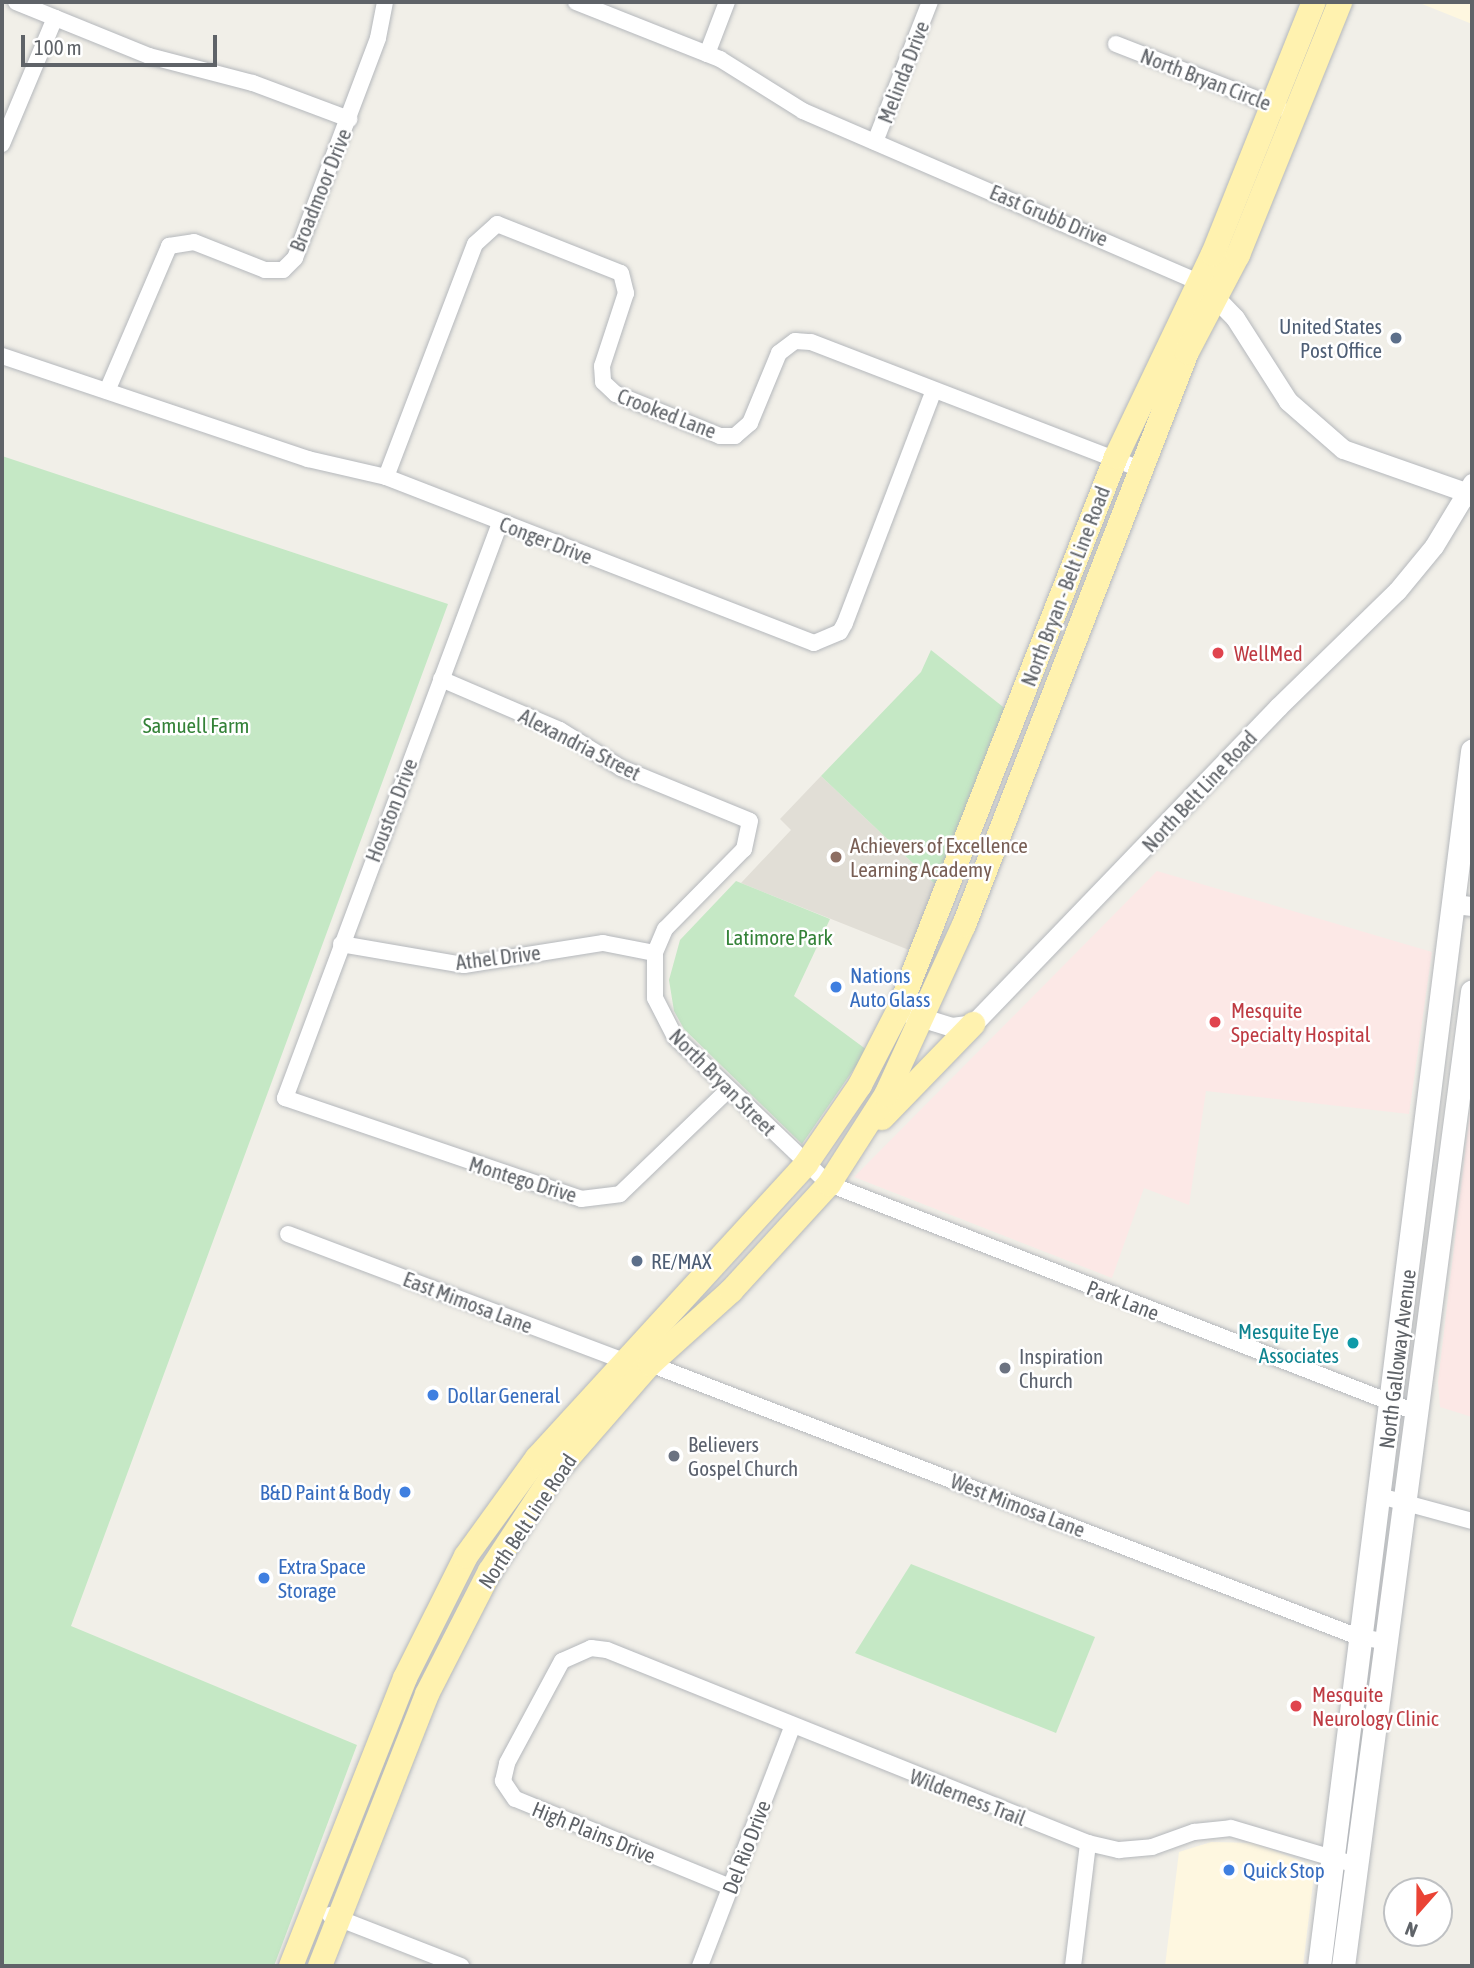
<!DOCTYPE html>
<html>
<head>
<meta charset="utf-8">
<style>
  body { margin:0 }
  #map { position:relative; width:1474px; height:1968px; overflow:hidden; background:#f1efe8; font-family:"Asap Condensed",sans-serif }
  div>[style] { position:absolute }
  .commercial>* { inset:0; background:#fef7e0 }
  .education>* { inset:0; background:#e1ded6 }
  .medical>* { inset:0; background:#fce8e6 }
  .green>* { inset:0; background:#c5e8c5 }
  .roads { filter:drop-shadow(0 0 2px #b5b8bc) drop-shadow(0 0 2px #b5b8bc) }
  .minor>* { height:16px; margin:-8px; padding:0 8px; transform-origin:8px; border-radius:8px; background:#fff }
  .tertiary>* { height:19px; margin:-9.5px; padding:0 9.5px; transform-origin:9.5px; border-radius:9.5px; background:#fff }
  .secondary>* { height:23px; margin:-11.5px; padding:0 11.5px; transform-origin:11.5px; border-radius:11.5px; background:#fff }
  .primary>* { height:24px; margin:-12px; padding:0 12px; transform-origin:12px; border-radius:12px; background:#fff2af }
  .dots>* { width:19px; height:19px; translate:-50% -50%; box-sizing:border-box; border:4px solid #fff; border-radius:50% }
  span { translate:-50% -50%; white-space:nowrap; text-align:center; line-height:1.15; -webkit-text-stroke:5px #fff; paint-order:stroke }
  .street-label { font-size:21px; color:#5f6368 }
  .service-label { font-size:21px; color:#4e5e75 }
  .right { translate:-100% -50%; text-align:right }
  .left { translate:0 -50%; text-align:left }
  .health-label { font-size:21px; color:#be3a42 }
  .park-label { font-size:21px; color:#348238 }
  .education-label { font-size:21px; color:#785e54 }
  .shop-label { font-size:21px; color:#366cbe }
  .culture-label { font-size:21px; color:#0d838f }
  .worship-label { font-size:21px; color:#5b616d }
  .frame { position:absolute; inset:0; border:4px solid #5f6368; pointer-events:none }
  .north { position:absolute; left:1383px; top:1877px; width:70px; height:70px; box-sizing:border-box; background:#fff; border:2px solid #bfc1c3; border-radius:50%; rotate:201deg; font-size:19px; font-weight:700; line-height:28px; text-align:center; color:#5f6368 }
  .north::after { content:''; display:block; margin:auto; width:24px; height:32px; background:#ea4335; clip-path:polygon(50% 0,100% 100%,50% 72%,0 100%) }
  .scale { position:absolute; left:21px; top:35px; width:196px; height:32px; box-sizing:border-box; border:4px solid #5f6368; border-top:0; padding-left:9px; font-size:21px; line-height:24px; white-space:nowrap; color:#5f6368; -webkit-text-stroke:5px #fff; paint-order:stroke }
</style>
</head>
<body>
<div id="map">
  <div class="commercial">
    <div style="clip-path:polygon(1417px 2px,1472px 2px,1472px 24px)"></div>
    <div style="clip-path:polygon(1211px 1842px,1254px 1843px,1315px 1866px,1303px 1966px,1165px 1966px,1179px 1852px)"></div>
  </div>
  <div class="education">
    <div style="clip-path:polygon(821px 776px,939px 888px,914px 952px,741px 883px,791px 830px,780px 819px)"></div>
  </div>
  <div class="medical">
    <div style="clip-path:polygon(1157px 871px,1432px 952px,1409px 1114px,1206px 1091px,1189px 1205px,1144px 1188px,1112px 1278px,854px 1177px)"></div>
    <div style="clip-path:polygon(1472px 1094px,1472px 1417px,1440px 1407px,1438px 1382px)"></div>
  </div>
  <div class="green">
    <div style="clip-path:polygon(2px 456px,448px 604px,71px 1626px,357px 1745px,274px 1966px,2px 1966px)"></div>
    <div style="clip-path:polygon(931px 650px,1007px 710px,939px 888px,821px 776px,921px 672px)"></div>
    <div style="clip-path:polygon(736px 881px,830px 919px,794px 996px,867px 1050px,802px 1144px,684px 1029px,674px 1011px,669px 980px,680px 940px)"></div>
    <div style="clip-path:polygon(911px 1564px,1095px 1637px,1056px 1733px,855px 1653px)"></div>
  </div>
  <div class="roads">
    <div class="minor">
      <div style="left:16px;top:2px;width:144px;rotate:22.1deg"></div>
      <div style="left:149px;top:56px;width:107px;rotate:14.6deg"></div>
      <div style="left:253px;top:83px;width:103px;rotate:20.6deg"></div>
      <div style="left:576px;top:2px;width:155px;rotate:21.6deg"></div>
      <div style="left:720px;top:59px;width:98px;rotate:32.1deg"></div>
      <div style="left:803px;top:111px;width:430px;rotate:23.4deg"></div>
      <div style="left:1116px;top:44px;width:176px;rotate:21.3deg"></div>
      <div style="left:707px;top:54px;width:56px;rotate:-69deg"></div>
      <div style="left:875px;top:142px;width:150px;rotate:-68.6deg"></div>
      <div style="left:2px;top:144px;width:137px;rotate:-67.2deg"></div>
      <div style="left:2px;top:356px;width:323px;rotate:18.6deg"></div>
      <div style="left:308px;top:459px;width:80px;rotate:13deg"></div>
      <div style="left:386px;top:477px;width:459px;rotate:21.2deg"></div>
      <div style="left:814px;top:643px;width:28px;rotate:-23deg"></div>
      <div style="left:840px;top:632px;width:10px;rotate:-61deg"></div>
      <div style="left:845px;top:623px;width:249px;rotate:-69.1deg"></div>
      <div style="left:107px;top:391px;width:158px;rotate:-66.8deg"></div>
      <div style="left:169px;top:246px;width:25px;rotate:-9deg"></div>
      <div style="left:194px;top:242px;width:76px;rotate:21.5deg"></div>
      <div style="left:265px;top:270px;width:18px"></div>
      <div style="left:283px;top:270px;width:17px;rotate:-45deg"></div>
      <div style="left:295px;top:258px;width:235px;rotate:-69.3deg"></div>
      <div style="left:378px;top:38px;width:37px;rotate:-79deg"></div>
      <div style="left:386px;top:477px;width:249px;rotate:-69.1deg"></div>
      <div style="left:475px;top:244px;width:30px;rotate:-42deg"></div>
      <div style="left:497px;top:224px;width:133px;rotate:21.6deg"></div>
      <div style="left:621px;top:273px;width:21px;rotate:76deg"></div>
      <div style="left:626px;top:293px;width:77px;rotate:108.2deg"></div>
      <div style="left:602px;top:366px;width:16px;rotate:86deg"></div>
      <div style="left:603px;top:382px;width:18px;rotate:43deg"></div>
      <div style="left:616px;top:394px;width:112px;rotate:22deg"></div>
      <div style="left:720px;top:436px;width:15px"></div>
      <div style="left:735px;top:436px;width:20px;rotate:-41deg"></div>
      <div style="left:750px;top:423px;width:76px;rotate:-67.5deg"></div>
      <div style="left:779px;top:353px;width:20px;rotate:-37deg"></div>
      <div style="left:795px;top:341px;width:16px;rotate:4deg"></div>
      <div style="left:811px;top:342px;width:356px;rotate:21.1deg"></div>
      <div style="left:500px;top:523px;width:614px;rotate:110.5deg"></div>
      <div style="left:285px;top:1098px;width:313px;rotate:18.8deg"></div>
      <div style="left:581px;top:1199px;width:39px;rotate:-7deg"></div>
      <div style="left:620px;top:1194px;width:151px;rotate:-43.9deg"></div>
      <div style="left:441px;top:679px;width:129px;rotate:23.2deg"></div>
      <div style="left:560px;top:730px;width:72px;rotate:31.9deg"></div>
      <div style="left:621px;top:768px;width:139px;rotate:22.3deg"></div>
      <div style="left:750px;top:821px;width:29px;rotate:102deg"></div>
      <div style="left:744px;top:849px;width:112px;rotate:134.6deg"></div>
      <div style="left:665px;top:929px;width:26px;rotate:113deg"></div>
      <div style="left:655px;top:953px;width:45px;rotate:90deg"></div>
      <div style="left:655px;top:998px;width:44px;rotate:62.9deg"></div>
      <div style="left:675px;top:1037px;width:213px;rotate:43.7deg"></div>
      <div style="left:829px;top:1184px;width:632px;rotate:21.25deg"></div>
      <div style="left:341px;top:944px;width:125px;rotate:9.7deg"></div>
      <div style="left:464px;top:965px;width:141px;rotate:-9deg"></div>
      <div style="left:603px;top:943px;width:53px;rotate:10.9deg"></div>
      <div style="left:288px;top:1234px;width:357px;rotate:20.7deg"></div>
      <div style="left:622px;top:1360px;width:28px;rotate:8deg"></div>
      <div style="left:650px;top:1364px;width:757px;rotate:21.07deg"></div>
      <div style="left:1356px;top:1636px;width:32px;rotate:11deg"></div>
      <div style="left:1380px;top:1496px;width:95px;rotate:15.2deg"></div>
      <div style="left:730px;top:1887px;width:232px;rotate:-157.7deg"></div>
      <div style="left:515px;top:1799px;width:22px;rotate:-124deg"></div>
      <div style="left:503px;top:1781px;width:18px;rotate:-77deg"></div>
      <div style="left:507px;top:1763px;width:116px;rotate:-61.7deg"></div>
      <div style="left:562px;top:1661px;width:32px;rotate:-24deg"></div>
      <div style="left:591px;top:1648px;width:16px;rotate:7deg"></div>
      <div style="left:607px;top:1650px;width:518px;rotate:21.86deg"></div>
      <div style="left:1088px;top:1843px;width:32px;rotate:13deg"></div>
      <div style="left:1119px;top:1850px;width:33px;rotate:-5deg"></div>
      <div style="left:1152px;top:1847px;width:45px;rotate:-19.7deg"></div>
      <div style="left:1194px;top:1832px;width:37px;rotate:-6deg"></div>
      <div style="left:1231px;top:1828px;width:130px;rotate:16.5deg"></div>
      <div style="left:330px;top:1915px;width:141px;rotate:21.3deg"></div>
      <div style="left:700px;top:1966px;width:256px;rotate:-68.9deg"></div>
      <div style="left:1073px;top:1966px;width:124px;rotate:-83deg"></div>
    </div>
    <div class="tertiary">
      <div style="left:1207px;top:289px;width:40px;rotate:46deg"></div>
      <div style="left:1235px;top:318px;width:98px;rotate:57.4deg"></div>
      <div style="left:1288px;top:401px;width:73px;rotate:41.1deg"></div>
      <div style="left:1343px;top:449px;width:133px;rotate:19.4deg"></div>
      <div style="left:1455px;top:904px;width:17px;rotate:7deg"></div>
      <div style="left:910px;top:1014px;width:44px;rotate:17.2deg"></div>
      <div style="left:952px;top:1027px;width:21px;rotate:-8deg"></div>
      <div style="left:973px;top:1024px;width:440px;rotate:-46.1deg"></div>
      <div style="left:1278px;top:707px;width:166px;rotate:-44.3deg"></div>
      <div style="left:1397px;top:591px;width:58px;rotate:-50.6deg"></div>
      <div style="left:1434px;top:546px;width:74px;rotate:-58.9deg"></div>
    </div>
    <div class="secondary">
      <div style="left:1468px;top:493px;width:4px;rotate:27deg"></div>
      <div style="left:1319px;top:1966px;width:1225px;rotate:-82.82deg"></div>
      <div style="left:1343px;top:1966px;width:983px;rotate:-82.46deg"></div>
    </div>
    <div class="primary">
      <div style="left:882px;top:1118px;width:131px;rotate:-45.9deg"></div>
      <div style="left:291px;top:1966px;width:310px;rotate:-68.4deg"></div>
      <div style="left:405px;top:1678px;width:136px;rotate:-63.4deg"></div>
      <div style="left:466px;top:1556px;width:121px;rotate:-54.1deg"></div>
      <div style="left:537px;top:1458px;width:398px;rotate:-47.5deg"></div>
      <div style="left:806px;top:1164px;width:96px;rotate:-55.6deg"></div>
      <div style="left:860px;top:1085px;width:85px;rotate:-62.8deg"></div>
      <div style="left:899px;top:1009px;width:593px;rotate:-68.54deg"></div>
      <div style="left:1116px;top:457px;width:225px;rotate:-64.5deg"></div>
      <div style="left:1213px;top:254px;width:271px;rotate:-68.2deg"></div>
      <div style="left:320px;top:1966px;width:292px;rotate:-68.5deg"></div>
      <div style="left:427px;top:1694px;width:138px;rotate:-62.9deg"></div>
      <div style="left:490px;top:1571px;width:115px;rotate:-56.7deg"></div>
      <div style="left:553px;top:1475px;width:147px;rotate:-48.9deg"></div>
      <div style="left:650px;top:1364px;width:109px;rotate:-42deg"></div>
      <div style="left:731px;top:1291px;width:145px;rotate:-47.5deg"></div>
      <div style="left:829px;top:1184px;width:106px;rotate:-57.4deg"></div>
      <div style="left:886px;top:1095px;width:187px;rotate:-65.4deg"></div>
      <div style="left:964px;top:925px;width:615px;rotate:-68.74deg"></div>
      <div style="left:1187px;top:352px;width:110px;rotate:-62.3deg"></div>
      <div style="left:1238px;top:255px;width:273px;rotate:-68deg"></div>
    </div>
  </div>
  <div class="dots">
    <div style="left:1396px;top:338px;background:#5c6f8a"></div>
    <div style="left:1218px;top:653px;background:#e0444e"></div>
    <div style="left:836px;top:857px;background:#8d6e63"></div>
    <div style="left:836px;top:987px;background:#3f7fe0"></div>
    <div style="left:1215px;top:1022px;background:#e0444e"></div>
    <div style="left:637px;top:1261px;background:#5c6f8a"></div>
    <div style="left:1353px;top:1343px;background:#0f9aa8"></div>
    <div style="left:1005px;top:1368px;background:#6b7280"></div>
    <div style="left:433px;top:1395px;background:#3f7fe0"></div>
    <div style="left:674px;top:1456px;background:#6b7280"></div>
    <div style="left:405px;top:1492px;background:#3f7fe0"></div>
    <div style="left:264px;top:1578px;background:#3f7fe0"></div>
    <div style="left:1296px;top:1706px;background:#e0444e"></div>
    <div style="left:1229px;top:1870px;background:#3f7fe0"></div>
  </div>
  <div class="street-label">
    <span style="left:903px;top:72px;rotate:-69deg">Melinda Drive</span>
    <span style="left:1206px;top:79px;rotate:21deg">North Bryan Circle</span>
    <span style="left:320px;top:190px;rotate:-68deg">Broadmoor Drive</span>
    <span style="left:1049px;top:215px;rotate:23deg">East Grubb Drive</span>
    <span style="left:667px;top:413px;rotate:21deg">Crooked Lane</span>
    <span style="left:546px;top:540px;rotate:21deg">Conger Drive</span>
    <span style="left:1065px;top:586px;rotate:-69deg">North Bryan - Belt Line Road</span>
    <span style="left:580px;top:744px;rotate:27deg">Alexandria Street</span>
    <span style="left:1199px;top:791px;rotate:-47deg">North Belt Line Road</span>
    <span style="left:391px;top:810px;rotate:-69deg">Houston Drive</span>
    <span style="left:498px;top:957px;rotate:-7deg">Athel Drive</span>
    <span style="left:723px;top:1082px;rotate:45deg">North Bryan Street</span>
    <span style="left:523px;top:1179px;rotate:17deg">Montego Drive</span>
    <span style="left:1123px;top:1300px;rotate:21deg">Park Lane</span>
    <span style="left:468px;top:1302px;rotate:21deg">East Mimosa Lane</span>
    <span style="left:1397px;top:1359px;rotate:-83deg">North Galloway Avenue</span>
    <span style="left:1018px;top:1505px;rotate:21deg">West Mimosa Lane</span>
    <span style="left:527px;top:1521px;rotate:-56deg">North Belt Line Road</span>
    <span style="left:968px;top:1797px;rotate:21deg">Wilderness Trail</span>
    <span style="left:594px;top:1832px;rotate:22deg">High Plains Drive</span>
    <span style="left:746px;top:1847px;rotate:-69deg">Del Rio Drive</span>
  </div>
  <div class="service-label">
    <span class="right" style="left:1382px;top:338px">United States<br>Post Office</span>
    <span class="left" style="left:651px;top:1261px">RE/MAX</span>
  </div>
  <div class="health-label">
    <span class="left" style="left:1234px;top:653px">WellMed</span>
    <span class="left" style="left:1231px;top:1022px">Mesquite<br>Specialty Hospital</span>
    <span class="left" style="left:1312px;top:1706px">Mesquite<br>Neurology Clinic</span>
  </div>
  <div class="park-label">
    <span style="left:196px;top:725px">Samuell Farm</span>
    <span style="left:779px;top:937px">Latimore Park</span>
  </div>
  <div class="education-label">
    <span class="left" style="left:850px;top:857px">Achievers of Excellence<br>Learning Academy</span>
  </div>
  <div class="shop-label">
    <span class="left" style="left:850px;top:987px">Nations<br>Auto Glass</span>
    <span class="left" style="left:447px;top:1395px">Dollar General</span>
    <span class="right" style="left:391px;top:1492px">B&amp;D Paint &amp; Body</span>
    <span class="left" style="left:278px;top:1578px">Extra Space<br>Storage</span>
    <span class="left" style="left:1243px;top:1870px">Quick Stop</span>
  </div>
  <div class="culture-label">
    <span class="right" style="left:1339px;top:1343px">Mesquite Eye<br>Associates</span>
  </div>
  <div class="worship-label">
    <span class="left" style="left:1019px;top:1368px">Inspiration<br>Church</span>
    <span class="left" style="left:688px;top:1456px">Believers<br>Gospel Church</span>
  </div>
  <div class="frame"></div>
  <div class="north">N</div>
  <div class="scale">100 m</div>
</div>
</body>
</html>
